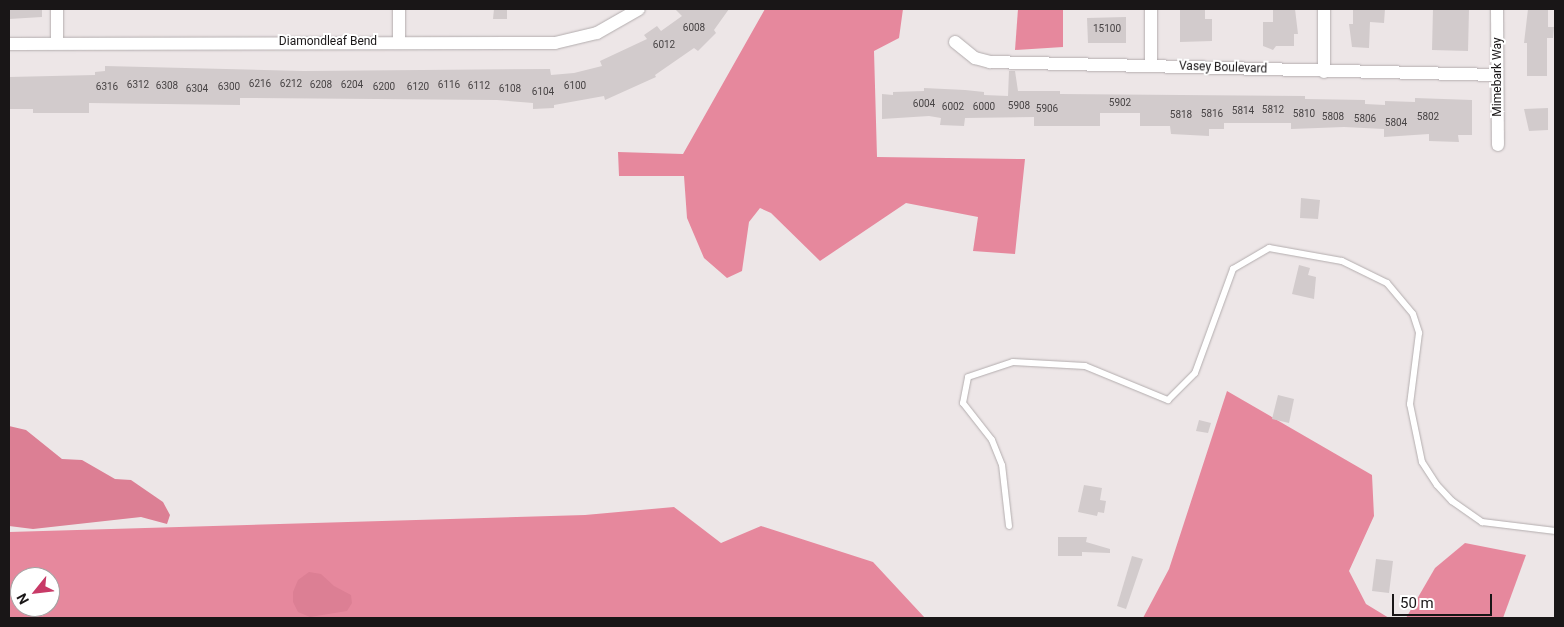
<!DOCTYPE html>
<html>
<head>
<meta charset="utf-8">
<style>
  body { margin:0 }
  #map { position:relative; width:1564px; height:627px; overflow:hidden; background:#ede6e7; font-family:Roboto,sans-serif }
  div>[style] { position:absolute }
  .forest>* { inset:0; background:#e6889d }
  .water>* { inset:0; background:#dc7f94 }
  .building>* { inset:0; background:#d2cbcc }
  .roads { filter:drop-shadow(0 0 1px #b3adae) drop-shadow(0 0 1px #b3adae) }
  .service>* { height:6px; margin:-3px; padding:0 3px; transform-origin:3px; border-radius:3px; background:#fff }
  .minor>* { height:12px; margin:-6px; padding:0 6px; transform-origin:6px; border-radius:6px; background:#fff }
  span { translate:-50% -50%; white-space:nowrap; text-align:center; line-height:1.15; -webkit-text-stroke:4px #fff; paint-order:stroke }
  .number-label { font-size:10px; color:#474344 }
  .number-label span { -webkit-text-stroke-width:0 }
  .street-label { font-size:12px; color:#191617 }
  .frame { position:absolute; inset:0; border:10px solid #191617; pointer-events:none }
  .north { position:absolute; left:10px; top:567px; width:50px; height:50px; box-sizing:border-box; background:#fff; border:1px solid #a3a2a2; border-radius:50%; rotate:241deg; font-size:14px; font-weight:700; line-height:20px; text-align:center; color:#191617 }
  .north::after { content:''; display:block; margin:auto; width:18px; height:22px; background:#c83a67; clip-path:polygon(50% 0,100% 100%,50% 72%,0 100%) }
  .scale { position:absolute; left:1392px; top:594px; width:100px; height:22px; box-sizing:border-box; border:2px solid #191617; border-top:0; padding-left:6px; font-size:15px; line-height:18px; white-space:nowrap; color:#191617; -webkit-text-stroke:4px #fff; paint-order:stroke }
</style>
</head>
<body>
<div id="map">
  <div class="forest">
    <div style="clip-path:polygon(765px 9px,903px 9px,899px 38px,874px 51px,877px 157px,1025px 159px,1015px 254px,973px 251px,978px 217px,906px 203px,820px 261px,771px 213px,760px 208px,749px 222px,742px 271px,727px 278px,704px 258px,687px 218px,684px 176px,619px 176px,618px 152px,683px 154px)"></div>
    <div style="clip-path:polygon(1018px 9px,1063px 9px,1063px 47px,1015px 50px)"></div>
    <div style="clip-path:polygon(1227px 391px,1372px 475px,1374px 516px,1349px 571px,1366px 604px,1389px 618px,1143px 618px,1169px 569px)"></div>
    <div style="clip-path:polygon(evenodd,674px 507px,721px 543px,761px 526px,873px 562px,925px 618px,9px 618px,9px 532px,585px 515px,674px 507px,20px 577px,50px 577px,50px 607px,20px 607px,20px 577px)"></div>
    <div style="clip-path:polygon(1465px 543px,1526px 555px,1503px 618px,1406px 618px,1435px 568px)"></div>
  </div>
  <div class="water">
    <div style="clip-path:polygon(9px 426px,26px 430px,62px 459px,82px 460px,115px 479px,131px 480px,163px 502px,170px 515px,167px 524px,141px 517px,33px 529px,9px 526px)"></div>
    <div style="clip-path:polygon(309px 572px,321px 574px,334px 586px,351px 595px,352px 603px,347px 611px,310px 617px,298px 612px,293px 602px,293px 592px,298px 580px)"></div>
  </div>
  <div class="building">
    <div style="clip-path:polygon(9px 9px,42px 9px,42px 17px,9px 19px)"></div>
    <div style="clip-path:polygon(494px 9px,507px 9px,507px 19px,493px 19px)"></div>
    <div style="clip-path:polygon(675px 9px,729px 9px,714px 30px,716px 33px,698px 51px,694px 48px,655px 75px,656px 77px,605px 100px,604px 96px,554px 105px,554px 108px,533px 109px,533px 103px,497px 100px,240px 98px,240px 105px,89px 103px,89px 113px,33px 113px,33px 109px,9px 109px,9px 77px,95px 75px,95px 72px,105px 71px,105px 66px,303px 71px,550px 69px,551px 75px,574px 73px,602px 66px,600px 61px,647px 39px,644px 35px,657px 26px,661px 31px,682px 16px)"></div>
    <div style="clip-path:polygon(1180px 9px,1205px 9px,1205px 19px,1212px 19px,1212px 41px,1180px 42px)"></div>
    <div style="clip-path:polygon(1273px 9px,1295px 9px,1298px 34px,1294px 34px,1294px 46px,1276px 46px,1273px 50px,1263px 46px,1263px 22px,1273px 22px)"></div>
    <div style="clip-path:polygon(1353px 9px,1385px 9px,1384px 23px,1370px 22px,1369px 48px,1352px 47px,1349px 24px,1353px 24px)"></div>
    <div style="clip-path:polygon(1433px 9px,1469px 9px,1468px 51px,1432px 50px)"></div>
    <div style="clip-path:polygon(1528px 9px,1548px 9px,1548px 27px,1554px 27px,1553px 38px,1547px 38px,1547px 76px,1527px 76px,1527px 43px,1524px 43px)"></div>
    <div style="clip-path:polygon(1126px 17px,1126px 43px,1088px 43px,1087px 18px)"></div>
    <div style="clip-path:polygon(1009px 71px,1015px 71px,1018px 91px,1060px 91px,1060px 94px,1305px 96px,1305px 99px,1365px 100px,1365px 104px,1385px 105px,1385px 101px,1415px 102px,1415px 98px,1472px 100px,1472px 135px,1458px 135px,1459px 142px,1429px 141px,1429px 134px,1384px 137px,1384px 129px,1344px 127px,1291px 129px,1291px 123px,1224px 123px,1224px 129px,1209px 129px,1209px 136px,1171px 134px,1170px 126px,1140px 126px,1140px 113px,1100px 113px,1100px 126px,1034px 126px,1034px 117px,965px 118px,964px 126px,940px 125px,941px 118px,929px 116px,882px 119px,882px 94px,893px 95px,893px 92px,924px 91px,924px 88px,965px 90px,984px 92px,984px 95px,1008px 96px)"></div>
    <div style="clip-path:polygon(1548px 108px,1548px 130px,1529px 131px,1524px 109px)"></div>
    <div style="clip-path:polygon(1301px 198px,1320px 200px,1318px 219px,1300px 218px)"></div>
    <div style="clip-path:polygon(1299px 265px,1310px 268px,1308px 275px,1316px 277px,1314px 299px,1292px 294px)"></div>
    <div style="clip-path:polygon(1278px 395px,1294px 399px,1289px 423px,1272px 419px)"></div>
    <div style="clip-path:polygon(1199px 420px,1211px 423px,1208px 433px,1196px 431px)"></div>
    <div style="clip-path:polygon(1084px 485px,1102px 488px,1100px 500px,1106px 501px,1104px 513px,1098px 512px,1097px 516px,1078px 512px)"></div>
    <div style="clip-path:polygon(1058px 537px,1087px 537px,1086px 542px,1110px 549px,1110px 553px,1082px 552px,1082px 556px,1058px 556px)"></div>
    <div style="clip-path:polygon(1132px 556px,1143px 559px,1126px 609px,1117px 606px)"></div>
    <div style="clip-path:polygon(1376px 559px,1393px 561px,1389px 593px,1372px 591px)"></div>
  </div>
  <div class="roads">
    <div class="service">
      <div style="left:1009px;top:526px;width:61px;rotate:-96.5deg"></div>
      <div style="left:1002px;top:465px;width:27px;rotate:-112deg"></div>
      <div style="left:992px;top:440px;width:47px;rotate:-128.1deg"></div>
      <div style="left:963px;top:403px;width:26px;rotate:-79deg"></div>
      <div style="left:968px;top:377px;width:47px;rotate:-18.4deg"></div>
      <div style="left:1013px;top:362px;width:72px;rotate:3.2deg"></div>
      <div style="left:1085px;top:366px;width:90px;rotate:22.3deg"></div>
      <div style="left:1168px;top:400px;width:38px;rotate:-45deg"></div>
      <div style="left:1195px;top:373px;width:111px;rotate:-69.9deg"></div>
      <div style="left:1233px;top:269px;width:42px;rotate:-30.3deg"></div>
      <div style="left:1269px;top:248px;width:74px;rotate:10.1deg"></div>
      <div style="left:1342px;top:261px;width:50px;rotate:26.1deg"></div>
      <div style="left:1387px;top:283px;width:40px;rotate:50deg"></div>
      <div style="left:1413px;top:314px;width:20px;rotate:72deg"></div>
      <div style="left:1419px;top:333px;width:72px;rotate:97.2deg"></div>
      <div style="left:1410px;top:404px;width:59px;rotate:78.3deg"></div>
      <div style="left:1422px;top:462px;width:27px;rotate:57deg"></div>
      <div style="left:1437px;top:485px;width:22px;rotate:47deg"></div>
      <div style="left:1452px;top:501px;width:37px;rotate:35deg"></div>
      <div style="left:1482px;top:522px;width:74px;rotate:7deg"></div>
    </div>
    <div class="minor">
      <div style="left:57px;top:9px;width:33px;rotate:90deg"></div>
      <div style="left:399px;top:9px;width:33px;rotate:90deg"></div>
      <div style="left:1324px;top:9px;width:63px;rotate:90deg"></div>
      <div style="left:1497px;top:9px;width:136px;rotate:89.6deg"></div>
      <div style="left:955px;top:42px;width:26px;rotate:39deg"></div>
      <div style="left:975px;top:58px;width:16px;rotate:15deg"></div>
      <div style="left:990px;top:62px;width:507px;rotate:1.47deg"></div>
      <div style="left:9px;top:44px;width:546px;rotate:-0.1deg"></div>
      <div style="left:555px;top:43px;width:43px;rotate:-13.4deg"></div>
      <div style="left:597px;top:33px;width:48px;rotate:-29.7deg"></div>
      <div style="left:1151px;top:65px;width:56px;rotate:-90deg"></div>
    </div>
  </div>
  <div class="number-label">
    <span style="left:694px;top:28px">6008</span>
    <span style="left:1107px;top:29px">15100</span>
    <span style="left:664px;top:45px">6012</span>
    <span style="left:260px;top:84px">6216</span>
    <span style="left:291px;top:84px">6212</span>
    <span style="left:138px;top:85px">6312</span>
    <span style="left:321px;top:85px">6208</span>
    <span style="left:352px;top:85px">6204</span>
    <span style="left:449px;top:85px">6116</span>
    <span style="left:167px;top:86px">6308</span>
    <span style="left:479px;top:86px">6112</span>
    <span style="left:575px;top:86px">6100</span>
    <span style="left:107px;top:87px">6316</span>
    <span style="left:229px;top:87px">6300</span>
    <span style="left:384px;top:87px">6200</span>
    <span style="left:418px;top:87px">6120</span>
    <span style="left:197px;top:89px">6304</span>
    <span style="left:510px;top:89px">6108</span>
    <span style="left:543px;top:92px">6104</span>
    <span style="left:1120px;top:103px">5902</span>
    <span style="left:924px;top:104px">6004</span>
    <span style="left:1019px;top:106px">5908</span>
    <span style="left:953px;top:107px">6002</span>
    <span style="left:984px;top:107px">6000</span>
    <span style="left:1047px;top:109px">5906</span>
    <span style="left:1273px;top:110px">5812</span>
    <span style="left:1243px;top:111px">5814</span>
    <span style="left:1212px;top:114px">5816</span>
    <span style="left:1304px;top:114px">5810</span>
    <span style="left:1181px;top:115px">5818</span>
    <span style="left:1333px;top:117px">5808</span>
    <span style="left:1428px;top:117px">5802</span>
    <span style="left:1365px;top:119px">5806</span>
    <span style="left:1396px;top:123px">5804</span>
  </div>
  <div class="street-label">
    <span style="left:328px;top:42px">Diamondleaf Bend</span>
    <span style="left:1223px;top:68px;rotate:2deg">Vasey Boulevard</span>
    <span style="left:1498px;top:77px;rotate:-90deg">Mimebark Way</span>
  </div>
  <div class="frame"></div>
  <div class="north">N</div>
  <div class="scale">50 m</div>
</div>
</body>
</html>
